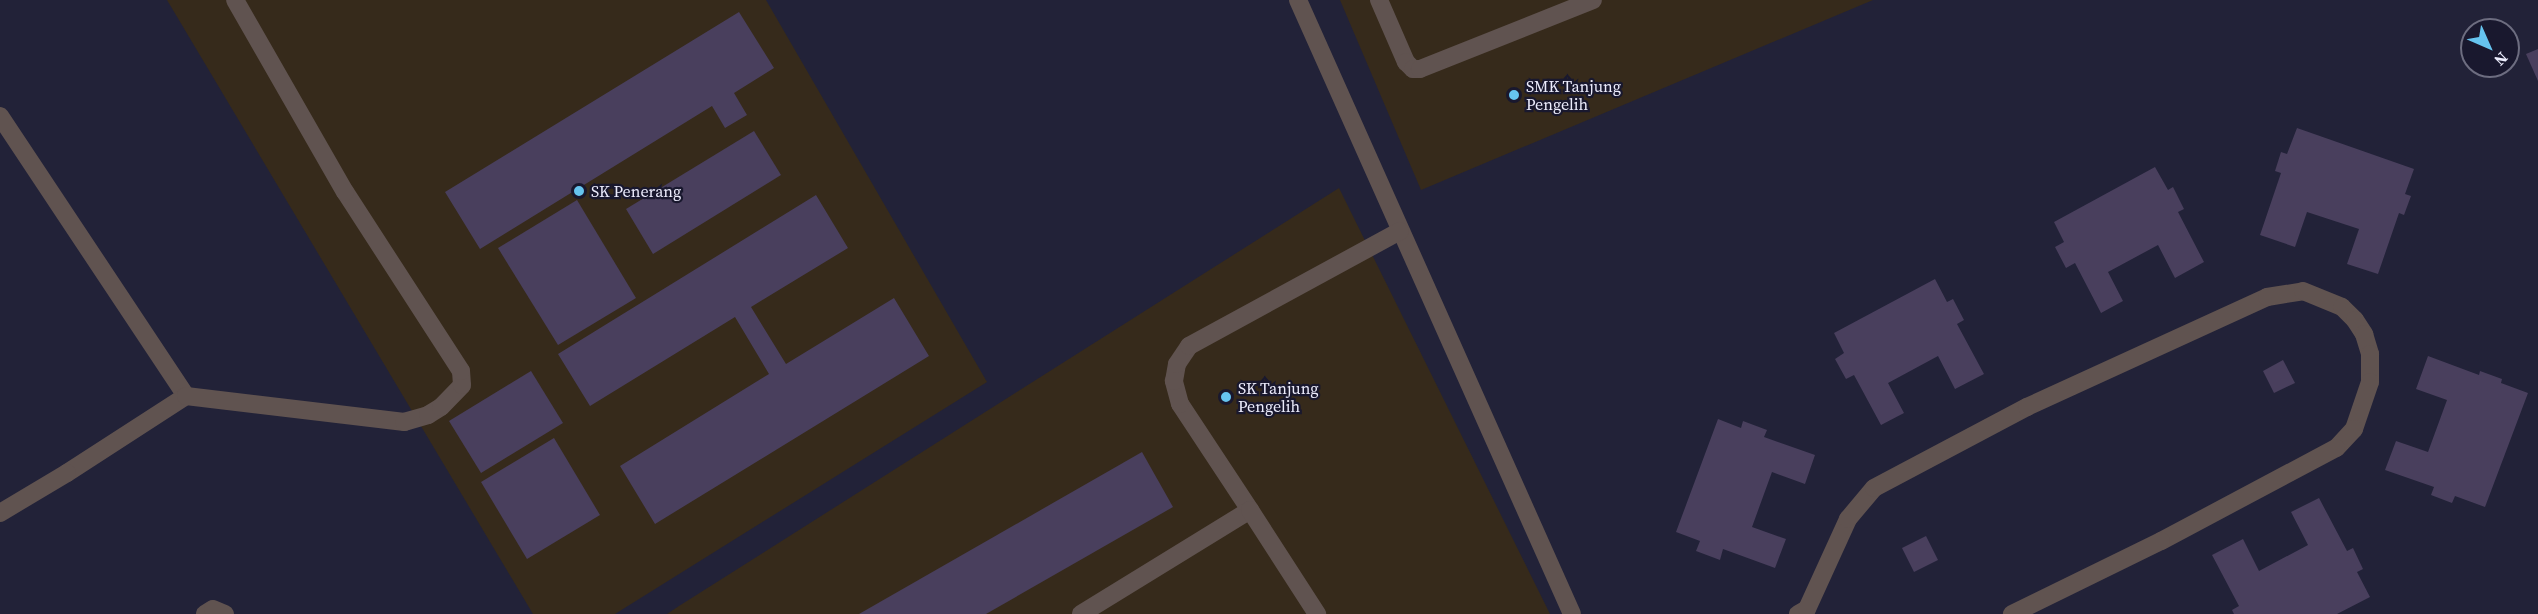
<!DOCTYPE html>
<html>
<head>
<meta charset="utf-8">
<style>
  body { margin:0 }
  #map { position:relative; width:2538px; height:614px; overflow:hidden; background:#222238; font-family:"Source Serif 4",serif }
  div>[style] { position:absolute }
  .education>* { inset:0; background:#362a1b }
  .building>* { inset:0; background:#493f5d }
  .minor>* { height:18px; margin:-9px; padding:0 9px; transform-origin:9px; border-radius:9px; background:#605350 }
  .dots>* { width:16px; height:16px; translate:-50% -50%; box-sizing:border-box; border:3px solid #19182e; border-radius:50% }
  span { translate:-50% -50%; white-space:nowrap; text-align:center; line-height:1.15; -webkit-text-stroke:4.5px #19182e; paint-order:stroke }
  .poi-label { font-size:16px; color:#ececfc }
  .left { translate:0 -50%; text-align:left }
  .north { position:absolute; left:2460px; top:18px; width:60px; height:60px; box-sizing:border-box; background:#19182e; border:2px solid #6d6d80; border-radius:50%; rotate:135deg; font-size:16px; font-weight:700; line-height:24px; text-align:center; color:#ececfc }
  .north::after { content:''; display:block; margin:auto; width:21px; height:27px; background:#66c4ef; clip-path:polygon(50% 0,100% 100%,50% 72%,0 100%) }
</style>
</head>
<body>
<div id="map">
  <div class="education">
    <div style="clip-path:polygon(167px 0,766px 0,987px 382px,615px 614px,533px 614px)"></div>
    <div style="clip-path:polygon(1340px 0,1873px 0,1421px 190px)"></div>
    <div style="clip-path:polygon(1339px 188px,1550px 614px,667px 614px,679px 606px)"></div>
  </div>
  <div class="building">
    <div style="clip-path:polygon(739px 12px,774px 68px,734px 93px,747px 115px,725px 128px,712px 106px,480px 249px,445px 192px)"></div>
    <div style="clip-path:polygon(2538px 49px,2538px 81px,2526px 54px)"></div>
    <div style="clip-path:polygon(2297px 128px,2414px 169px,2405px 194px,2411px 196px,2404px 215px,2399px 213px,2378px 274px,2347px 264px,2359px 229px,2307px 212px,2295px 247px,2260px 235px,2281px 173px,2275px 171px,2281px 152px,2287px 154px)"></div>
    <div style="clip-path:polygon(754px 131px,781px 175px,653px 254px,626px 209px)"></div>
    <div style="clip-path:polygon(2155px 167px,2168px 190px,2173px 187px,2184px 209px,2178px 212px,2204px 262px,2175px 278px,2158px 245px,2108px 272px,2123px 301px,2101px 313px,2075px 263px,2066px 268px,2055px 247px,2064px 242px,2054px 222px)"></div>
    <div style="clip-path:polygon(816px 195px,848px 248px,751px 307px,786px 364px,894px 298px,929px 356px,655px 524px,620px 466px,769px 374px,735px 317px,590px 406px,558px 354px)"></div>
    <div style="clip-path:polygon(577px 200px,636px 298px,558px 345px,498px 248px)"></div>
    <div style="clip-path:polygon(1935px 279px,1947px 302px,1953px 299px,1964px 320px,1957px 324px,1984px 374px,1955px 389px,1938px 356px,1888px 383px,1904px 413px,1881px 425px,1854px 375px,1846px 379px,1835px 359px,1844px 353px,1834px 333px)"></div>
    <div style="clip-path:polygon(2428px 356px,2479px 375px,2480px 371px,2502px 379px,2501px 383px,2528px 393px,2485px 507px,2455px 496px,2452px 503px,2431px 495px,2434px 487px,2385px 470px,2396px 441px,2428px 452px,2447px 400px,2416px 389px)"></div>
    <div style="clip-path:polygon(2283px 360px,2295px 383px,2274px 393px,2263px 371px)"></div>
    <div style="clip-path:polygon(531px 371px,563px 423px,481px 473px,449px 421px)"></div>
    <div style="clip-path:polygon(1718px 419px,1741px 428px,1743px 421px,1767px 430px,1764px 437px,1815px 455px,1805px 484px,1772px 472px,1752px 527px,1786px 539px,1775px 568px,1723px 549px,1720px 560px,1696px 551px,1700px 541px,1676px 532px)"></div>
    <div style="clip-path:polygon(554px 438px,600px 515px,527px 559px,481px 482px)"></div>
    <div style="clip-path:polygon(1142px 452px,1173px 507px,986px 614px,859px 614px)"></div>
    <div style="clip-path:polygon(2319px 498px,2347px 551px,2353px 548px,2363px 569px,2357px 572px,2370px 597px,2337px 614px,2234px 614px,2232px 610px,2239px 606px,2212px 555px,2243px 539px,2259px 571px,2308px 545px,2291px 512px)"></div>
    <div style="clip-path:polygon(1926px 536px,1938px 560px,1914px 572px,1902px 548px)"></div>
  </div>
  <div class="minor">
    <div style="left:1298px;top:0;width:672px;rotate:65.95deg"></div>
    <div style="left:1379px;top:0;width:68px;rotate:66.5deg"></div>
    <div style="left:1406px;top:62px;width:10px;rotate:45deg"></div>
    <div style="left:1413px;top:69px;width:7px"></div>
    <div style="left:1420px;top:69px;width:186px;rotate:-21.7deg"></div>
    <div style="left:0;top:116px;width:336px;rotate:56.4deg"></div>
    <div style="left:186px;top:396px;width:142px;rotate:147.1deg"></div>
    <div style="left:67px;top:473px;width:78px;rotate:149.2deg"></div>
    <div style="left:186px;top:396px;width:220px;rotate:6.8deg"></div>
    <div style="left:404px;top:422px;width:25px;rotate:-16deg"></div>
    <div style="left:428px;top:415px;width:15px;rotate:-32deg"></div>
    <div style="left:441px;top:407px;width:30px;rotate:-46deg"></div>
    <div style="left:462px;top:385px;width:14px;rotate:-94deg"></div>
    <div style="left:461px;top:371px;width:213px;rotate:-122.9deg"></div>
    <div style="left:345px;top:192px;width:221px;rotate:-119.8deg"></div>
    <div style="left:1250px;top:510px;width:127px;rotate:-123.4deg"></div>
    <div style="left:1180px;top:404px;width:24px;rotate:-105deg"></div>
    <div style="left:1174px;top:381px;width:17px;rotate:-80deg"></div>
    <div style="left:1177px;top:364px;width:22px;rotate:-56deg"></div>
    <div style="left:1189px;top:346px;width:240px;rotate:-28.6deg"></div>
    <div style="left:205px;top:614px;width:9px;rotate:-32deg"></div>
    <div style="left:213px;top:609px;width:13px;rotate:23deg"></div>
    <div style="left:1081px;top:614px;width:198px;rotate:-31.6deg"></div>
    <div style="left:1250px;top:510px;width:124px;rotate:57.2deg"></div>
    <div style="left:1798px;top:614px;width:10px;rotate:-29deg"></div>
    <div style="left:1807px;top:609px;width:99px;rotate:-65.5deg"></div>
    <div style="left:1848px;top:519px;width:40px;rotate:-50deg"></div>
    <div style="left:1874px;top:488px;width:173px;rotate:-27.9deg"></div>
    <div style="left:2027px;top:407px;width:264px;rotate:-24.6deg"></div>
    <div style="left:2267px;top:297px;width:36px;rotate:-9deg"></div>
    <div style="left:2303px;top:291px;width:42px;rotate:22.3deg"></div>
    <div style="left:2342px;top:307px;width:18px;rotate:45deg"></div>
    <div style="left:2355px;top:320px;width:17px;rotate:57deg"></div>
    <div style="left:2364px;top:334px;width:21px;rotate:73deg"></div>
    <div style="left:2370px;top:354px;width:28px;rotate:90deg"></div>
    <div style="left:2370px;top:382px;width:50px;rotate:108.8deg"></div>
    <div style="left:2354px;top:429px;width:26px;rotate:133deg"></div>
    <div style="left:2336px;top:448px;width:198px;rotate:152deg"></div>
    <div style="left:2161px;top:541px;width:166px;rotate:153.9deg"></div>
  </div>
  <div class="dots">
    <div style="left:1514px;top:95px;background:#66c4ef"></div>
    <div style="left:579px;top:191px;background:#66c4ef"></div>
    <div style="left:1226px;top:397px;background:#66c4ef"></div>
  </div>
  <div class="poi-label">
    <span class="left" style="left:1526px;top:95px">SMK Tanjung<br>Pengelih</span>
    <span class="left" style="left:591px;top:191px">SK Penerang</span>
    <span class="left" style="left:1238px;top:397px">SK Tanjung<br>Pengelih</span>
  </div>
  <div class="north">N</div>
</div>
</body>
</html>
